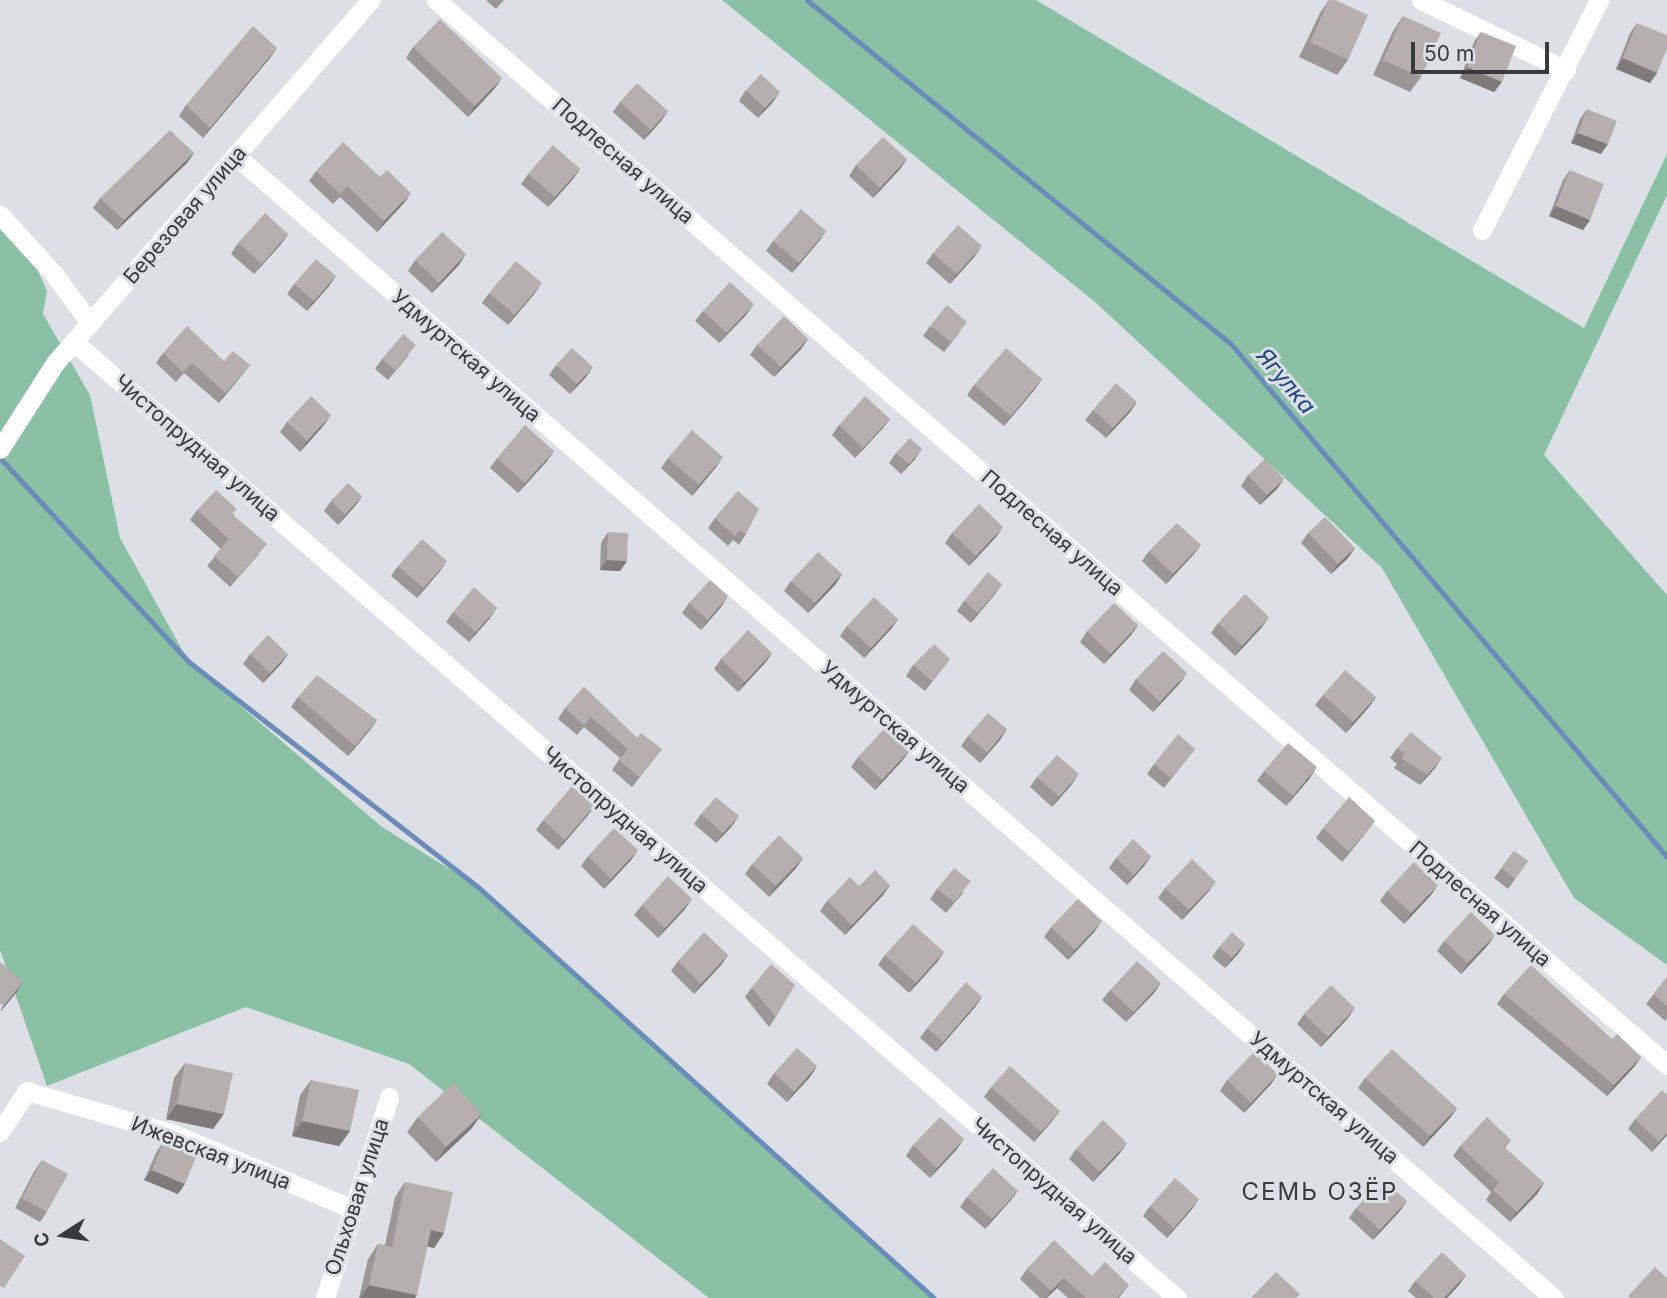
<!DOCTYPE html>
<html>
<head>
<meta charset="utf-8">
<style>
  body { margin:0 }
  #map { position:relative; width:1667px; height:1298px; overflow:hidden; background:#dce0e6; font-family:Inter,sans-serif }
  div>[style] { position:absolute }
  .green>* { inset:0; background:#8ac0a4 }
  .stream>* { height:5px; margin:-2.5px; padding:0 2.5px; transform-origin:2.5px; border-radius:2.5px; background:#6b8bb9 }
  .minor>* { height:19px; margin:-9.5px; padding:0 9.5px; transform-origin:9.5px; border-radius:9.5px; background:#fff }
  .wall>* { inset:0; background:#9d9696 }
  .shaded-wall>* { inset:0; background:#807a7a }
  .building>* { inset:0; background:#b7afae }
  span { translate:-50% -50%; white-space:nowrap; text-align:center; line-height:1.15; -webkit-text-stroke:6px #dce0e6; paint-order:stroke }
  .street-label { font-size:21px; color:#383a3c }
  .water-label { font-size:23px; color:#1d4782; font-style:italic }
  .quarter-label { font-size:24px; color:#383a3c; letter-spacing:2px }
  .north { position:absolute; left:28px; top:1200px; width:70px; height:70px; -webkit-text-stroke:5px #dce0e6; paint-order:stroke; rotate:258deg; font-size:19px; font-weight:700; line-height:28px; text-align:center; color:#383a3c }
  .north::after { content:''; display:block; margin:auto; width:24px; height:32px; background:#383a3c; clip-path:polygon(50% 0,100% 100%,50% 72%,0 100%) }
  .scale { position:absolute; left:1411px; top:42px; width:138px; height:32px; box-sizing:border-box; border:4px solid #383a3c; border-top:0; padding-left:9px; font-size:21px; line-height:24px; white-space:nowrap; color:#383a3c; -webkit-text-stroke:5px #dce0e6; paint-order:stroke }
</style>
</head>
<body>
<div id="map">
  <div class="green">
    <div style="clip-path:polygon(722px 0,1036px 0,1584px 328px,1667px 154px,1667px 195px,1544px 455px,1667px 595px,1667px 965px,1574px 898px,1382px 568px,1095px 302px)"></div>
    <div style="clip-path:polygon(0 222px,26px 244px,47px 291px,43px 314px,90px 395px,120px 538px,189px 662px,382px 827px,477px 886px,934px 1298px,709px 1298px,409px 1064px,246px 1007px,47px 1086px,0 950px)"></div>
  </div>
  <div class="stream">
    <div style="left:807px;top:0;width:546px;rotate:39.05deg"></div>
    <div style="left:1231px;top:344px;width:673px;rotate:49.64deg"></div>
    <div style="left:0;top:458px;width:278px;rotate:47.2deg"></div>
    <div style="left:189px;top:662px;width:365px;rotate:37.9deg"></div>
    <div style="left:477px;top:886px;width:615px;rotate:42.04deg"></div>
  </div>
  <div class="minor">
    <div style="left:436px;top:0;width:1628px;rotate:40.86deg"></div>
    <div style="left:1421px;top:0;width:161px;rotate:25.8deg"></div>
    <div style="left:236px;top:156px;width:1744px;rotate:40.91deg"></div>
    <div style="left:0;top:215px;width:80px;rotate:47.5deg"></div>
    <div style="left:54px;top:274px;width:61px;rotate:53.7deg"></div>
    <div style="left:1482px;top:230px;width:258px;rotate:-63deg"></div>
    <div style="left:74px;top:342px;width:1460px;rotate:40.92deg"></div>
    <div style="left:0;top:449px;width:102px;rotate:-57.4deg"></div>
    <div style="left:55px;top:363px;width:481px;rotate:-49deg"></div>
    <div style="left:0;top:1132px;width:49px;rotate:-56.6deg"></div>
    <div style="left:27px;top:1091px;width:153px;rotate:16.3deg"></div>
    <div style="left:174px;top:1134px;width:193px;rotate:22.8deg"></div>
    <div style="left:325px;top:1298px;width:211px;rotate:-72.3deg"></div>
  </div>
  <div class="wall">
    <div style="clip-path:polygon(486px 0,504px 0,496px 9px)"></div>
    <div style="clip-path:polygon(1329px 0,1348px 60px,1337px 75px,1299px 57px,1320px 13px)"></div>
    <div style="clip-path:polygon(1403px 16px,1421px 77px,1410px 92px,1373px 75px,1393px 31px)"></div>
    <div style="clip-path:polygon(1637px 23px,1657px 73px,1650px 83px,1616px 69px,1630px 33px)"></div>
    <div style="clip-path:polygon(1481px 32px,1502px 82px,1494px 92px,1460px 78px,1474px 42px)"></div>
    <div style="clip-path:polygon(413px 47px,495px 88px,468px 117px,406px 58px)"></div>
    <div style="clip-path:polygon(277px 48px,270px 58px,203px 138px,179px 116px,186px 105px)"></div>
    <div style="clip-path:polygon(746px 90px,773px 102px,758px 118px,739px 101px)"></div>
    <div style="clip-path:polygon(620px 102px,668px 111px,661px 121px,644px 140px,613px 112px)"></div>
    <div style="clip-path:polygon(1587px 109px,1601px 154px,1571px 143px,1580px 119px)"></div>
    <div style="clip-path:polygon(194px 153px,187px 163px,117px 230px,93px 208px,100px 198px)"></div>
    <div style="clip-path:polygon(907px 159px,900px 169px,873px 198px,849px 176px,856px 165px)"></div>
    <div style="clip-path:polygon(580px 169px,573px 179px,548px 207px,521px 184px,528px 174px)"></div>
    <div style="clip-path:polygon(1570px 170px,1590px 220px,1583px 230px,1549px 216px,1563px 180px)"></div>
    <div style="clip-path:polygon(316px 171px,404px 203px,377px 232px,340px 197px,333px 204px,309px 181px)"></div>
    <div style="clip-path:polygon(826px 231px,819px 241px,792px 273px,766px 251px,773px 241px)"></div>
    <div style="clip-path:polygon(288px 234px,281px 244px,254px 274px,231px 254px,238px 243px)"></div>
    <div style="clip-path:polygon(933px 253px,975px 256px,950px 284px,926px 263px)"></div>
    <div style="clip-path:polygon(415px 260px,459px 265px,432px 293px,408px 271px)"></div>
    <div style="clip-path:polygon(336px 276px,329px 286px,307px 311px,287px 294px,294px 284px)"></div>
    <div style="clip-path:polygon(489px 293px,535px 293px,508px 325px,482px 303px)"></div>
    <div style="clip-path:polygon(703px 311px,746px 315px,719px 343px,695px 321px)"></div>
    <div style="clip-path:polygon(930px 326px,960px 332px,944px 352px,923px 336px)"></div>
    <div style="clip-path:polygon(808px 339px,801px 349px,774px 377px,750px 355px,757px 345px)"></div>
    <div style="clip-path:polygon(163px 353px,224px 361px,250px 365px,219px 403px,184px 373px,176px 382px,156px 363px)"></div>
    <div style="clip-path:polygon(409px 355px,388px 380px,375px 369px,382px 359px)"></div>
    <div style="clip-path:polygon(556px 365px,586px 377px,570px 394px,549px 375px)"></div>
    <div style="clip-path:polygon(1042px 379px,1035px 389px,1004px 426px,967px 395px,974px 385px)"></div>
    <div style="clip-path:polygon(1137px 402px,1130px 412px,1106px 438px,1085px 420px,1093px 410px)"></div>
    <div style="clip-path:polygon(890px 419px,882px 429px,855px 458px,832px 435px,839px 425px)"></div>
    <div style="clip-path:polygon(287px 422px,324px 425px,300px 452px,280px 432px)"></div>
    <div style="clip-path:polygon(896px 453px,915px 459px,901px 474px,889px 463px)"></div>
    <div style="clip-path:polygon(497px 458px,547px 461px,518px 493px,490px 468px)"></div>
    <div style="clip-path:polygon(668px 458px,716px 467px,692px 496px,661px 468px)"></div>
    <div style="clip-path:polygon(1248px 475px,1277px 489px,1260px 505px,1241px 486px)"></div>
    <div style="clip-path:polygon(738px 491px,746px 534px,739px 545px,733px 540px,728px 546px,708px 528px,715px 518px)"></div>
    <div style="clip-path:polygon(362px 496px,355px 506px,338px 525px,324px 511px,331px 501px)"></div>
    <div style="clip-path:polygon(197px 510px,233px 514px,259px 554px,230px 587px,207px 566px,221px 549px,190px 520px)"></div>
    <div style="clip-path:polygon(608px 532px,627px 561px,620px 571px,600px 570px,601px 543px)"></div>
    <div style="clip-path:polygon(952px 533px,996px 537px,969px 566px,945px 543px)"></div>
    <div style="clip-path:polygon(1308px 533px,1355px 548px,1348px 558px,1331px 574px,1301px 543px)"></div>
    <div style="clip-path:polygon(1201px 545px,1193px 555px,1166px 584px,1142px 561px,1149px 551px)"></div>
    <div style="clip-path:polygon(398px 566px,440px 571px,417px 598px,391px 576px)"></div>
    <div style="clip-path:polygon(842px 574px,835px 585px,808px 613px,784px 591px,791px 581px)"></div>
    <div style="clip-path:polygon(1002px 584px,971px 623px,957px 611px,964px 601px)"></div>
    <div style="clip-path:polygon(689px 603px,721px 607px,701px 630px,682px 613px)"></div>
    <div style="clip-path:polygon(453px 612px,490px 618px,469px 642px,446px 622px)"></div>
    <div style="clip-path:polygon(898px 619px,891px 629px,864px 658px,840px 636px,847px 626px)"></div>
    <div style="clip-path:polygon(1218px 623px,1262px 627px,1235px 656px,1211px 633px)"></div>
    <div style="clip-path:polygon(1138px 625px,1131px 635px,1104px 664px,1080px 642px,1087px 631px)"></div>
    <div style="clip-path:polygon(772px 653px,765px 663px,738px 692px,714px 669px,721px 659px)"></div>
    <div style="clip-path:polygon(250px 654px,288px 654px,281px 664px,263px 683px,243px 664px)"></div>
    <div style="clip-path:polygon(950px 659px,925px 691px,906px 676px,913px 665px)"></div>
    <div style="clip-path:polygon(1136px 679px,1180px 683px,1153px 712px,1129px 690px)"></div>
    <div style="clip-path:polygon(584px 687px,637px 738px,662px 749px,632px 787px,612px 770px,620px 758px,584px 727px,577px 735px,558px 719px,565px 708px)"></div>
    <div style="clip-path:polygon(1323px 695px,1376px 697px,1369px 707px,1346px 733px,1315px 705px)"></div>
    <div style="clip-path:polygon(298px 697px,377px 720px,348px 756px,291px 707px)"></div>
    <div style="clip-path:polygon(1007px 729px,1000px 740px,980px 763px,961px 746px,968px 736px)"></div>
    <div style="clip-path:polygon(1397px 748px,1435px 768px,1420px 785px,1394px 768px,1397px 764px,1390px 758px)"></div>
    <div style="clip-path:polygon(1195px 749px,1164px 788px,1147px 774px,1154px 764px)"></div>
    <div style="clip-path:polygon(909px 751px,902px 761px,875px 790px,851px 767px,858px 757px)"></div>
    <div style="clip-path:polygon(1264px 771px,1310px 778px,1286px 806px,1257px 781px)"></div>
    <div style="clip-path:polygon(1037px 777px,1072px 784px,1052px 807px,1030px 787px)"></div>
    <div style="clip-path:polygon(595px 805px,588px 815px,558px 850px,536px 830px,543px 820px)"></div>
    <div style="clip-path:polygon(701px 814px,732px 826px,716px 843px,694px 824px)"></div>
    <div style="clip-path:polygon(1375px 821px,1342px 862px,1316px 838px,1323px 828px)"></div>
    <div style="clip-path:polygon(1514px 851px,1528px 861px,1508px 889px,1494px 878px)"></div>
    <div style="clip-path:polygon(588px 856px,631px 860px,604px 889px,581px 866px)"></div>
    <div style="clip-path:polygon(1151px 856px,1144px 866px,1127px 885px,1109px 868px,1116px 858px)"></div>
    <div style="clip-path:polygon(803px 858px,796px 868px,769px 897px,745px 874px,752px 864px)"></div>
    <div style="clip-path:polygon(890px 885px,883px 895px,845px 935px,820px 911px,827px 901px,859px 886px)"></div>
    <div style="clip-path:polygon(1165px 888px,1208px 892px,1182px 920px,1158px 898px)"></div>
    <div style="clip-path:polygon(937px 889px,964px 892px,946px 913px,930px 899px)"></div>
    <div style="clip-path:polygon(1387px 891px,1431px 895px,1404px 924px,1380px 901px)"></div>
    <div style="clip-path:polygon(642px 905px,685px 909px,658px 938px,634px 915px)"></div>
    <div style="clip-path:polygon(1051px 927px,1095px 931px,1068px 960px,1044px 937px)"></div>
    <div style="clip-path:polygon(1444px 941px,1488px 945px,1461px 974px,1437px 951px)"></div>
    <div style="clip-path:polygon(1245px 944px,1238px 954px,1225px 968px,1212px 957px,1219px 947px)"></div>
    <div style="clip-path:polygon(944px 952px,937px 962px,909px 993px,878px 965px,885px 955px)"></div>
    <div style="clip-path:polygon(728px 955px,721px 965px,694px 994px,671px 971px,678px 961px)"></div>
    <div style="clip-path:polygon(1667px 977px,1667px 1018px,1665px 1021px,1646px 1004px)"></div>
    <div style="clip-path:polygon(1161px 983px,1153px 994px,1126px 1022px,1102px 1000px,1110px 990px)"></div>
    <div style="clip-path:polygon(752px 987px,776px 1017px,769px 1027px,745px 997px)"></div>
    <div style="clip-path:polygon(1504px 994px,1612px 1039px,1641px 1057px,1634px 1067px,1607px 1096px,1497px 1004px)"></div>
    <div style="clip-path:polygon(982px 997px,975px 1007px,936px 1052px,920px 1038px,927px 1028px)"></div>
    <div style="clip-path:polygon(1304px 1014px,1348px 1018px,1321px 1047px,1297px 1024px)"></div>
    <div style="clip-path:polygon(185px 1063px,213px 1129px,166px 1119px,174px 1078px)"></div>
    <div style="clip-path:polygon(817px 1066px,810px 1077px,787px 1102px,767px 1084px,774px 1073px)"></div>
    <div style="clip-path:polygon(1365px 1078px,1457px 1108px,1450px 1118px,1423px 1147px,1358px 1088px)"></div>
    <div style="clip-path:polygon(311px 1080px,350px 1131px,339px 1146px,292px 1136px,300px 1095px)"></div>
    <div style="clip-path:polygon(1227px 1080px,1271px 1084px,1244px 1113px,1220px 1091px)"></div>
    <div style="clip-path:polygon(991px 1087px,1060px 1111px,1052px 1121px,1034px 1142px,984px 1097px)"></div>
    <div style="clip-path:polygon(482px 1114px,471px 1129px,436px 1162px,407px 1132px,418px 1117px)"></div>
    <div style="clip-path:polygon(1635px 1119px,1667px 1135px,1652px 1152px,1628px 1129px)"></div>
    <div style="clip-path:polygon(1511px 1140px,1505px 1148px,1544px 1183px,1537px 1194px,1510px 1222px,1486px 1200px,1491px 1192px,1453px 1156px,1460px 1146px)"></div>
    <div style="clip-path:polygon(164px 1141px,178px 1194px,144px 1180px,157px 1151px)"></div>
    <div style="clip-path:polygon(913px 1145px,957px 1149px,930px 1178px,906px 1156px)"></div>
    <div style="clip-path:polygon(1076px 1149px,1120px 1153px,1093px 1182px,1069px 1159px)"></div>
    <div style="clip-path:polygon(42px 1160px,47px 1212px,40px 1222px,15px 1208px,35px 1170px)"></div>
    <div style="clip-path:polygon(405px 1182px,444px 1233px,434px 1248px,427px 1246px,415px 1298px,359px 1298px,368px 1259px,378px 1244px,385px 1245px,395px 1197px)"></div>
    <div style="clip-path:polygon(1018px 1191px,1010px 1201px,985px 1229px,960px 1207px,967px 1197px)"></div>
    <div style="clip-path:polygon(1407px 1201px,1399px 1212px,1373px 1240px,1349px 1218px,1356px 1208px)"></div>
    <div style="clip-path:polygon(1150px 1206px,1192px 1209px,1167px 1238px,1143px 1216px)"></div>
    <div style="clip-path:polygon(1027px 1269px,1092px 1276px,1129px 1285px,1119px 1298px,1068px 1298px,1057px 1288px,1047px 1298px,1040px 1298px,1020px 1279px)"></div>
    <div style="clip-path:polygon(1466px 1275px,1459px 1285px,1447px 1298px,1416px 1298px,1408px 1291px,1415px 1281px)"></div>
  </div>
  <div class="shaded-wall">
    <div style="clip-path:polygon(277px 48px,270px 58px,203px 138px,210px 128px)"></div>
    <div style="clip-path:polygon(1623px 58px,1657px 73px,1650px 83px,1616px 69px)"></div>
    <div style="clip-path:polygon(1467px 67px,1502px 82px,1494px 92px,1460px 78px)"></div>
    <div style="clip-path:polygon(502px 78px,495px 88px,468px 117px,475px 106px)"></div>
    <div style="clip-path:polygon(780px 92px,773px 102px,758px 118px,765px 108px)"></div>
    <div style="clip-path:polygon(668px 111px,661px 121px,644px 140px,651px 130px)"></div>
    <div style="clip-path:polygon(1578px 133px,1608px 144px,1601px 154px,1571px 143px)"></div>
    <div style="clip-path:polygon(194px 153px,187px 163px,117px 230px,124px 220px)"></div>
    <div style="clip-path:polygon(907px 159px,900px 169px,873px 198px,880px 188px)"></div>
    <div style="clip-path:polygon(580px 169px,573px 179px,548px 207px,555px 197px)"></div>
    <div style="clip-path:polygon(411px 193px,404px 203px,377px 232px,384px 221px)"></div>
    <div style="clip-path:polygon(1556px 206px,1590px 220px,1583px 230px,1549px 216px)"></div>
    <div style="clip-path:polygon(826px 231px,819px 241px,792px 273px,799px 263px)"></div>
    <div style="clip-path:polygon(288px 234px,281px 244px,254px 274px,262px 264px)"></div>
    <div style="clip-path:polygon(982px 246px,975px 256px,950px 284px,957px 274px)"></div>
    <div style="clip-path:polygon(466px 254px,459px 265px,432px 293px,439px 283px)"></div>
    <div style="clip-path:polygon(336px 276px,329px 286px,307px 311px,314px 301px)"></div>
    <div style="clip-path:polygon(542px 283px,535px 293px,508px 325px,515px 315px)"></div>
    <div style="clip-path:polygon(754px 304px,746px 315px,719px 343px,727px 333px)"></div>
    <div style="clip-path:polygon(808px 339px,801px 349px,774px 377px,781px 367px)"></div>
    <div style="clip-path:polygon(250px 365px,242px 375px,219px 403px,226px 393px)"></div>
    <div style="clip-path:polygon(593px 367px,586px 377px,570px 394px,577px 384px)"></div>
    <div style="clip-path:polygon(1042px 379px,1035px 389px,1004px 426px,1011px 416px)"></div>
    <div style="clip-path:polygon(1137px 402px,1130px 412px,1106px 438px,1113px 428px)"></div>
    <div style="clip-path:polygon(331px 415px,324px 425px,300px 452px,307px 441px)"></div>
    <div style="clip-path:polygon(890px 419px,882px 429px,855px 458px,863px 448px)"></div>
    <div style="clip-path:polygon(922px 449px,915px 459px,901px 474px,909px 464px)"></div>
    <div style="clip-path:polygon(554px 451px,547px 461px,518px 493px,525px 483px)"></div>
    <div style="clip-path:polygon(723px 457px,716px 467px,692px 496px,699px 485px)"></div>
    <div style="clip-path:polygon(1284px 479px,1277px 489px,1260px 505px,1267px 495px)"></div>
    <div style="clip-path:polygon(362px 496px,355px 506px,338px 525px,345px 515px)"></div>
    <div style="clip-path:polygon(1003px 527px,996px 537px,969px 566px,976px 556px)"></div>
    <div style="clip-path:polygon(1201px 545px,1193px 555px,1166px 584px,1173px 574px)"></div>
    <div style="clip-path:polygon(1355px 548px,1348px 558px,1331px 574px,1338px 564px)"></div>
    <div style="clip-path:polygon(607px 560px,627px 561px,620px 571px,600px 570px)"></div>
    <div style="clip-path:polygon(447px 561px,440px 571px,417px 598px,424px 588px)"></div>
    <div style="clip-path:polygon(842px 574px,835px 585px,808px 613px,815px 603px)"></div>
    <div style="clip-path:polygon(1002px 584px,995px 594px,971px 623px,978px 613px)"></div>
    <div style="clip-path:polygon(728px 596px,721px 607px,701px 630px,708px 620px)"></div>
    <div style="clip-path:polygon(497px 608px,490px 618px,469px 642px,476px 632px)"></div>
    <div style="clip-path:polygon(1269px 617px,1262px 627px,1235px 656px,1242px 646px)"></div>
    <div style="clip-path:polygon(898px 619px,891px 629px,864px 658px,871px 648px)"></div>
    <div style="clip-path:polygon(1138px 625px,1131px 635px,1104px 664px,1111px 654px)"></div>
    <div style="clip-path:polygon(772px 653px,765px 663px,738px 692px,745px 682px)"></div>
    <div style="clip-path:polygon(288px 654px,281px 664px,263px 683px,270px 673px)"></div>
    <div style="clip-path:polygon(1187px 673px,1180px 683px,1153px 712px,1160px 702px)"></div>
    <div style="clip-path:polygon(1376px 697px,1369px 707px,1346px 733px,1353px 722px)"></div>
    <div style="clip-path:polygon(377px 720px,370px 730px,348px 756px,355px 746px)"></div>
    <div style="clip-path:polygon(1007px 729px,1000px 740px,980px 763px,987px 753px)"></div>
    <div style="clip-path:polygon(909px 751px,902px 761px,875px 790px,882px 780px)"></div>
    <div style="clip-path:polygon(1442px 758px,1435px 768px,1420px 785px,1427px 775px)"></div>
    <div style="clip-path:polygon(1317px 767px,1310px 778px,1286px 806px,1293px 796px)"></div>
    <div style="clip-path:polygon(1079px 774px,1072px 784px,1052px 807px,1059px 797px)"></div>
    <div style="clip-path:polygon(595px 805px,588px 815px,558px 850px,565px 840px)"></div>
    <div style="clip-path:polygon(739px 816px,732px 826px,716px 843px,723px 833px)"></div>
    <div style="clip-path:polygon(1375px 821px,1367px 831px,1342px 862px,1349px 852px)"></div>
    <div style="clip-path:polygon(638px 850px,631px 860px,604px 889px,611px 879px)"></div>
    <div style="clip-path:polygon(1151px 856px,1144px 866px,1127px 885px,1134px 875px)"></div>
    <div style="clip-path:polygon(803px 858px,796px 868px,769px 897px,776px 886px)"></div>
    <div style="clip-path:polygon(1216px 882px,1208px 892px,1182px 920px,1189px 910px)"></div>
    <div style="clip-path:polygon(890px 885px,883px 895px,845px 935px,852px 925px)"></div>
    <div style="clip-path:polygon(1438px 885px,1431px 895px,1404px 924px,1411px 913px)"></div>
    <div style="clip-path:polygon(692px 899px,685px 909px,658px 938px,665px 928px)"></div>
    <div style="clip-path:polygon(1102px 921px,1095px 931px,1068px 960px,1075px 950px)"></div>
    <div style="clip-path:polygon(1495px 935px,1488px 945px,1461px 974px,1468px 963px)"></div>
    <div style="clip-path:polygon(1245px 944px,1238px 954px,1225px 968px,1232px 958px)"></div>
    <div style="clip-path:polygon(944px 952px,937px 962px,909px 993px,916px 983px)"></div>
    <div style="clip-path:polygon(728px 955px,721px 965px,694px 994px,701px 984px)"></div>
    <div style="clip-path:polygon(23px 982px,16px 993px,0 1012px,3px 1006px)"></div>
    <div style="clip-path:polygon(1161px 983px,1153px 994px,1126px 1022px,1134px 1012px)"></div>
    <div style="clip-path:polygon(982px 997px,975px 1007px,936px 1052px,943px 1042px)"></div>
    <div style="clip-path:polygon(1355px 1008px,1348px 1018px,1321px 1047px,1328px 1037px)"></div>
    <div style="clip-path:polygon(1641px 1057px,1634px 1067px,1607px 1096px,1614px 1085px)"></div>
    <div style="clip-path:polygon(817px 1066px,810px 1077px,787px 1102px,794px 1092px)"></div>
    <div style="clip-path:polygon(1278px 1074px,1271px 1084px,1244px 1113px,1251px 1103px)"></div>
    <div style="clip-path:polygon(177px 1104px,224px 1114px,213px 1129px,166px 1119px)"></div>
    <div style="clip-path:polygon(1457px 1108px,1450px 1118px,1423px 1147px,1430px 1136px)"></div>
    <div style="clip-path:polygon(1060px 1111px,1052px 1121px,1034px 1142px,1041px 1132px)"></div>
    <div style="clip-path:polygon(482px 1114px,471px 1129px,436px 1162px,446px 1147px)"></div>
    <div style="clip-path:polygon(302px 1121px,350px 1131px,339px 1146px,292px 1136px)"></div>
    <div style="clip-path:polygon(1667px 1133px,1667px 1135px,1652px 1152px,1659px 1142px)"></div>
    <div style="clip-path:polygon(964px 1139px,957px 1149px,930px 1178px,937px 1168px)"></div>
    <div style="clip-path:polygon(1127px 1143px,1120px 1153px,1093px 1182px,1100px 1172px)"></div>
    <div style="clip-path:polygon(152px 1170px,185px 1184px,178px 1194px,144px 1180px)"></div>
    <div style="clip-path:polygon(1544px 1183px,1537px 1194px,1510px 1222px,1517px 1212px)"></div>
    <div style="clip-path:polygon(1018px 1191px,1010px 1201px,985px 1229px,992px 1219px)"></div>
    <div style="clip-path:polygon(1199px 1199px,1192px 1209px,1167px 1238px,1174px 1228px)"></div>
    <div style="clip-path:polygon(1407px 1201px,1399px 1212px,1373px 1240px,1380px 1230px)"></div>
    <div style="clip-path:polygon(431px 1230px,444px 1233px,434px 1248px,420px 1245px)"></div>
    <div style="clip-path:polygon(1466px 1275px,1459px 1285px,1447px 1298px,1444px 1298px)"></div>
    <div style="clip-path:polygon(1064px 1278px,1057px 1288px,1046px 1298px,1051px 1291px)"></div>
    <div style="clip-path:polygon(369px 1285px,417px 1295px,415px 1298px,360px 1298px)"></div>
  </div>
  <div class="building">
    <div style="clip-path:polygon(1329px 0,1335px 0,1368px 15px,1348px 60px,1310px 42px)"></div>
    <div style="clip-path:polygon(1403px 16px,1441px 33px,1421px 77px,1383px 60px)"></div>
    <div style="clip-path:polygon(440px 19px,502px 78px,475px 106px,413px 47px)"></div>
    <div style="clip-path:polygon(1637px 23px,1667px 35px,1667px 49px,1657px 73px,1623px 58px)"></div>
    <div style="clip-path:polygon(253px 26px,277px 48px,210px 128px,186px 105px)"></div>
    <div style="clip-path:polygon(1481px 32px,1516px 46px,1502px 82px,1467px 67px)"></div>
    <div style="clip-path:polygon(761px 74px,780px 92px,765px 108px,746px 90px)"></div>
    <div style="clip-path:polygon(637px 83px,668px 111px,651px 130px,620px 102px)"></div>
    <div style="clip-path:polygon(1587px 109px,1617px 121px,1608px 144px,1578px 133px)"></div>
    <div style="clip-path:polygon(170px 130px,194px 153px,124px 220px,100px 198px)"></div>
    <div style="clip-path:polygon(883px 137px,907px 159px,880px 188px,856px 165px)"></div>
    <div style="clip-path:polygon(343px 142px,380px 177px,387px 170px,411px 193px,384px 221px,347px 186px,340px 194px,316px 171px)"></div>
    <div style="clip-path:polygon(553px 145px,580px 169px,555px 197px,528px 174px)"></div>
    <div style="clip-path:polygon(1570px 170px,1604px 184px,1590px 220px,1556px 206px)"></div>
    <div style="clip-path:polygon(801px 209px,826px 231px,799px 263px,773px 241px)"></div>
    <div style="clip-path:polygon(265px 213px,288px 234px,262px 264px,238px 243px)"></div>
    <div style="clip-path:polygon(958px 225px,982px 246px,957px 274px,933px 253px)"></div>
    <div style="clip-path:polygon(442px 232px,466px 254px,439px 283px,415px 260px)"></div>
    <div style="clip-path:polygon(316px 259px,336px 276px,314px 301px,294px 284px)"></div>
    <div style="clip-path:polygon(516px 261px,542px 283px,515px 315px,489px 293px)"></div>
    <div style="clip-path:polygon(730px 282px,754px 304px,727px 333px,703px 311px)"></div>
    <div style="clip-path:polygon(947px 305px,967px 322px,951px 342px,930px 326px)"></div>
    <div style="clip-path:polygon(784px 316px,808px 339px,781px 367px,757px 345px)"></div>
    <div style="clip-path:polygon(187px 326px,224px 361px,233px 351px,250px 365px,226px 393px,192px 363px,183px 372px,163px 353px)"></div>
    <div style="clip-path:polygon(403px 334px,416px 345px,395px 370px,382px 359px)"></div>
    <div style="clip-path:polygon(572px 348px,593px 367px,577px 384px,556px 365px)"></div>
    <div style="clip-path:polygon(1006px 348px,1042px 379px,1011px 416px,974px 385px)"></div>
    <div style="clip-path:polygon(1116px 383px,1137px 402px,1113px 428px,1093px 410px)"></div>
    <div style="clip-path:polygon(311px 396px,331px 415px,307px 441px,287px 422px)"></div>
    <div style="clip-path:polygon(865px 396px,890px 419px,863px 448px,839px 425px)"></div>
    <div style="clip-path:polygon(525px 425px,554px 451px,525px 483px,497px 458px)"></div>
    <div style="clip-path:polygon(692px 430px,723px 457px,699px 485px,668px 458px)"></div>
    <div style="clip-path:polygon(910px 438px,922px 449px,909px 464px,896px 453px)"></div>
    <div style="clip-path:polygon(1265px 459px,1284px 479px,1267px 495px,1248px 475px)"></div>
    <div style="clip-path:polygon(348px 483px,362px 496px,345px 515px,331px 501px)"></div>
    <div style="clip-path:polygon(216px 490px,237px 509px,232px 514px,267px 544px,238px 577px,214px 556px,229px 539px,197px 510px)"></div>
    <div style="clip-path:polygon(738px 491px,759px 509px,746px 534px,740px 530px,735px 536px,715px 518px)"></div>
    <div style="clip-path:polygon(979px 504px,1003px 527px,976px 556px,952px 533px)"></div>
    <div style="clip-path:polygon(1325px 517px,1355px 548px,1338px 564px,1308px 533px)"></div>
    <div style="clip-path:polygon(1177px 523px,1201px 545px,1173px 574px,1149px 551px)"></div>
    <div style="clip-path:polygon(608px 532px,628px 533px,627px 561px,607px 560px)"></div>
    <div style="clip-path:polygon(422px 539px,447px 561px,424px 588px,398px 566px)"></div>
    <div style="clip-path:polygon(818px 552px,842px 574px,815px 603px,791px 581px)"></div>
    <div style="clip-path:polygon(988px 572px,1002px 584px,978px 613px,964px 601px)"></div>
    <div style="clip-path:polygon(710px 580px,728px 596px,708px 620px,689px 603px)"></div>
    <div style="clip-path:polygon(474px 587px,497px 608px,476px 632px,453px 612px)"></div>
    <div style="clip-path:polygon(1245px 594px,1269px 617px,1242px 646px,1218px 623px)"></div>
    <div style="clip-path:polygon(874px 597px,898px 619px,871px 648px,847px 626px)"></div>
    <div style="clip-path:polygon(1114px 603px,1138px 625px,1111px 654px,1087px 631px)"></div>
    <div style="clip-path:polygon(748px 630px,772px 653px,745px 682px,721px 659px)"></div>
    <div style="clip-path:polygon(268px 635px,288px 654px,270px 673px,250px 654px)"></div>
    <div style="clip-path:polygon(934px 644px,950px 659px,932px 681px,913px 665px)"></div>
    <div style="clip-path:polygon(1163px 651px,1187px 673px,1160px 702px,1136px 679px)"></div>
    <div style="clip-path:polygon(1345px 670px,1376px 697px,1353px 722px,1323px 695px)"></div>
    <div style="clip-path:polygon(317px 675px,377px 720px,355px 746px,298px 697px)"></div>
    <div style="clip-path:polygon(584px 687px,637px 738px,641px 733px,662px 749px,639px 777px,619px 760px,628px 749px,591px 717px,584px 725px,565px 708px)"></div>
    <div style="clip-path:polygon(988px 713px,1007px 729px,987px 753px,968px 736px)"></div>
    <div style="clip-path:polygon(885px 728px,909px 751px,882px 780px,858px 757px)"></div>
    <div style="clip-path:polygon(1411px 732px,1442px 758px,1427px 775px,1401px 758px,1404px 754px,1397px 748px)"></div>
    <div style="clip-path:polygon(1178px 734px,1195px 749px,1171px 778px,1154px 764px)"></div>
    <div style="clip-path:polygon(1288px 743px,1317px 767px,1293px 796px,1264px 771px)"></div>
    <div style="clip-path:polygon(1057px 755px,1079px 774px,1059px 797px,1037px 777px)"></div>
    <div style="clip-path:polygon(572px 786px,595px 805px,565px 840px,543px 820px)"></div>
    <div style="clip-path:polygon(716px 797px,739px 816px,723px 833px,701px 814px)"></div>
    <div style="clip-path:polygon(1349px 797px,1375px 821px,1349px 852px,1323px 828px)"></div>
    <div style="clip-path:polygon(614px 828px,638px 850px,611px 879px,588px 856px)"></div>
    <div style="clip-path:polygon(779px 835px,803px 858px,776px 886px,752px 864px)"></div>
    <div style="clip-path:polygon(1133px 839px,1151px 856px,1134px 875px,1116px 858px)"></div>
    <div style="clip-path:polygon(1514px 851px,1528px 861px,1515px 879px,1501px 868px)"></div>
    <div style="clip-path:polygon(1192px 859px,1216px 882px,1189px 910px,1165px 888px)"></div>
    <div style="clip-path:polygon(1414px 862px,1438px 885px,1411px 913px,1387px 891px)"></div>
    <div style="clip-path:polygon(954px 868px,971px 881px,954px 902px,937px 889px)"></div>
    <div style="clip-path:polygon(875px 870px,890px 885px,852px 925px,827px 901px,850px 877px,859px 886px)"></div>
    <div style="clip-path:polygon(668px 876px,692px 899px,665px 928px,642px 905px)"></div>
    <div style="clip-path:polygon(1078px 899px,1102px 921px,1075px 950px,1051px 927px)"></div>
    <div style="clip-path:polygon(1471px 912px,1495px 935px,1468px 963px,1444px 941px)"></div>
    <div style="clip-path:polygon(913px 924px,944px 952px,916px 983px,885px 955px)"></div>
    <div style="clip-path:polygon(704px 932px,728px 955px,701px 984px,678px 961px)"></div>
    <div style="clip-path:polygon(1232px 932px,1245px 944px,1232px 958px,1219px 947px)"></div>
    <div style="clip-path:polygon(1137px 961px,1161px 983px,1134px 1012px,1110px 990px)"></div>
    <div style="clip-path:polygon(0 962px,23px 982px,3px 1006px,0 1003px)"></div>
    <div style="clip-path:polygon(771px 964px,795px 985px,776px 1017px,752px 987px)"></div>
    <div style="clip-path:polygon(1531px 965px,1612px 1039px,1617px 1034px,1641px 1057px,1614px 1085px,1504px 994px)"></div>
    <div style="clip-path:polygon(1667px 977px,1667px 1006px,1653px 994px)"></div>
    <div style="clip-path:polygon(966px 982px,982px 997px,943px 1042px,927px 1028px)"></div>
    <div style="clip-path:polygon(1331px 985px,1355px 1008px,1328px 1037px,1304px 1014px)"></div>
    <div style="clip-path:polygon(797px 1048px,817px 1066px,794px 1092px,774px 1073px)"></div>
    <div style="clip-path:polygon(1392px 1049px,1457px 1108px,1430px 1136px,1365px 1078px)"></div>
    <div style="clip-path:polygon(1254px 1052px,1278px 1074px,1251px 1103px,1227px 1080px)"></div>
    <div style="clip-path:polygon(185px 1063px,233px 1073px,224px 1114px,177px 1104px)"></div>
    <div style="clip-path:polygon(1010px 1066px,1060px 1111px,1041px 1132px,991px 1087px)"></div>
    <div style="clip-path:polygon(311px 1080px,359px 1090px,350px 1131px,302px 1121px)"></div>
    <div style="clip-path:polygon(453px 1083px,482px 1114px,446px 1147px,418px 1117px)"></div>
    <div style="clip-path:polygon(1662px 1090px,1667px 1095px,1667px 1133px,1659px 1142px,1635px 1119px)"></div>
    <div style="clip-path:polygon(940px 1117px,964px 1139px,937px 1168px,913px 1145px)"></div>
    <div style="clip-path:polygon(1487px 1117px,1511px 1140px,1504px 1147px,1544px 1183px,1517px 1212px,1493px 1190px,1499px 1183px,1460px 1146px)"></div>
    <div style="clip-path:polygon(1103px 1120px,1127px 1143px,1100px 1172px,1076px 1149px)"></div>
    <div style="clip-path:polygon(164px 1141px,197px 1155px,185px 1184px,152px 1170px)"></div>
    <div style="clip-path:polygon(42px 1160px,68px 1174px,47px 1212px,22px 1198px)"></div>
    <div style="clip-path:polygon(993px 1168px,1018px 1191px,992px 1219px,967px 1197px)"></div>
    <div style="clip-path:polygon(1175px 1178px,1199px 1199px,1174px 1228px,1150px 1206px)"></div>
    <div style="clip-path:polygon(1383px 1179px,1407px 1201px,1380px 1230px,1356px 1208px)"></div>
    <div style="clip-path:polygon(405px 1182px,453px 1192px,444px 1233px,431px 1230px,417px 1295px,369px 1285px,378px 1244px,392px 1247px)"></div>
    <div style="clip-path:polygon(0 1239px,25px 1256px,4px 1288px,0 1286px)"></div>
    <div style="clip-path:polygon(1054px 1240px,1092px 1276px,1105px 1262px,1129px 1285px,1117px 1298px,1086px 1298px,1064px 1278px,1051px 1291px,1027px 1269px)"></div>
    <div style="clip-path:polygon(1442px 1252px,1466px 1275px,1444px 1298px,1434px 1298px,1415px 1281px)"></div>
    <div style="clip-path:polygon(1655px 1267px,1667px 1278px,1667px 1298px,1630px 1298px,1628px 1296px)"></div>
    <div style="clip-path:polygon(1276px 1272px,1300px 1294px,1296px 1298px,1251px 1298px)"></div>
  </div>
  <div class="street-label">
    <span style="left:623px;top:161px;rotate:41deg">Подлесная улица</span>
    <span style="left:185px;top:215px;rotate:-49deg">Березовая улица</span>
    <span style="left:466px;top:356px;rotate:41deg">Удмуртская улица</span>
    <span style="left:197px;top:448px;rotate:41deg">Чистопрудная улица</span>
    <span style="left:1052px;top:533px;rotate:41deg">Подлесная улица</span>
    <span style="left:895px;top:727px;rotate:41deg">Удмуртская улица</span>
    <span style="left:625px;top:820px;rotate:41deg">Чистопрудная улица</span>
    <span style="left:1480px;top:904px;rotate:41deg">Подлесная улица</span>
    <span style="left:1324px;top:1098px;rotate:41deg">Удмуртская улица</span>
    <span style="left:211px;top:1153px;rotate:21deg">Ижевская улица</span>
    <span style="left:1054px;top:1191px;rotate:41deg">Чистопрудная улица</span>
    <span style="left:357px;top:1197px;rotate:-72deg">Ольховая улица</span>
  </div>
  <div class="water-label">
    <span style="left:1286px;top:381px;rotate:50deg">Ягулка</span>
  </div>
  <div class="quarter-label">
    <span style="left:1320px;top:1192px">СЕМЬ ОЗЁР</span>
  </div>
  <div class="north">С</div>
  <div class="scale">50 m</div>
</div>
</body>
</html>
